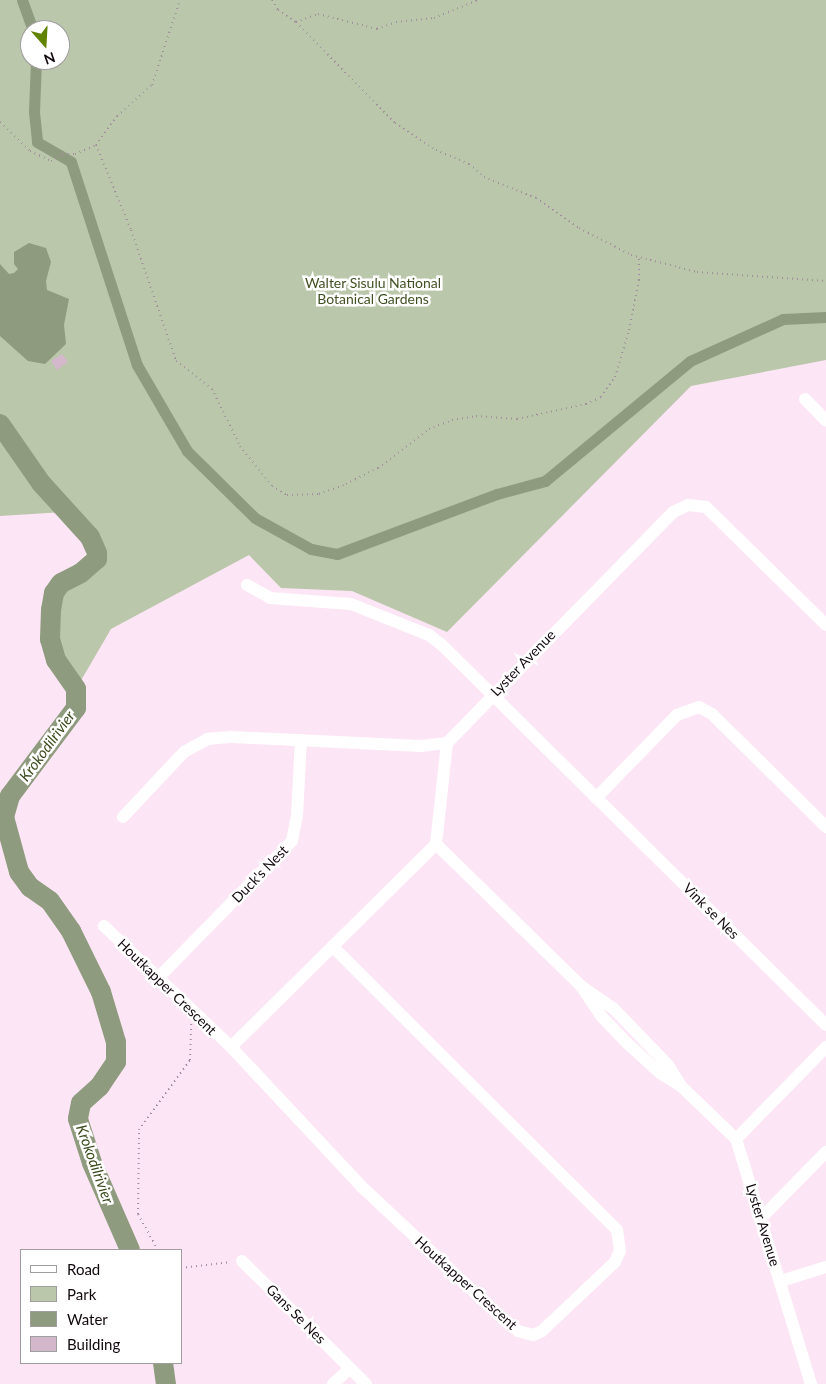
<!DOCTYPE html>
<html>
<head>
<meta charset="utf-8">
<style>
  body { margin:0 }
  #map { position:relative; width:826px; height:1384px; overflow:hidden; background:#fce6f5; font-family:Lato,sans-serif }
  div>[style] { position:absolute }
  .green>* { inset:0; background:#bbc7ab }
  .water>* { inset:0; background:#8f9b7f }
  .canal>* { height:11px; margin:-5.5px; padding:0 5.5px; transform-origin:5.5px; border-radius:5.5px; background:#8f9b7f }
  .river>* { height:20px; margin:-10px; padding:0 10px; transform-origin:10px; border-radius:10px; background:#8f9b7f }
  .building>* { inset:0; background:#d3b7cb }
  .path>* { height:2px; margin-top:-1px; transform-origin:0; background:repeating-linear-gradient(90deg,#a08f9a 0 1px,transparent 0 5px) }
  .minor>* { height:12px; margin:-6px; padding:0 6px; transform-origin:6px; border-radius:6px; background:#fff }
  span { translate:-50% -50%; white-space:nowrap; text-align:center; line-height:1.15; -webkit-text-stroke:5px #fff; paint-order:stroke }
  .park-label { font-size:14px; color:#3f5022 }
  .street-label { font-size:14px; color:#12090f }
  .water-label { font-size:15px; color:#3b4c1e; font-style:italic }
  .legend { position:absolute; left:20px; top:1249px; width:162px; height:115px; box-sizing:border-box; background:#fff; border:1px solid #a09d9f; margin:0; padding:6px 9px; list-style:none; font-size:15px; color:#12090f }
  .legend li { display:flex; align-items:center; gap:10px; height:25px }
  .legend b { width:25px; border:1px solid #a09d9f }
  .north { position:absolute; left:20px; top:20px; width:50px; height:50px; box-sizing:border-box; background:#fff; border:1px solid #a09d9f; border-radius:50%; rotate:161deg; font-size:14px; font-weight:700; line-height:20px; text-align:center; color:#12090f }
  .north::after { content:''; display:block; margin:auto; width:18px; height:22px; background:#608300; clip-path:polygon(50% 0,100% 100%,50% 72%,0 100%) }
</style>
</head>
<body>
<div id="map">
  <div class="green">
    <div style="clip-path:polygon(evenodd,0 0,826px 0,826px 360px,691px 386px,447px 632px,352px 591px,281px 588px,249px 555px,111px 629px,76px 689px,56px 667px,50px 639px,54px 593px,97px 559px,92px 541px,64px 512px,0 516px,0 0,30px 30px,60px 30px,60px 60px,30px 60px,30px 30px)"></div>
  </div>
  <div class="water">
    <div style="clip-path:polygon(29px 243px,46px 248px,51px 262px,46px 281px,47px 290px,69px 299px,64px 325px,66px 344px,45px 364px,28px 361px,0 336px,0 264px,9px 274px,14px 273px,18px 269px,14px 264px,14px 252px)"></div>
  </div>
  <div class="canal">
    <div style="left:22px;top:0;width:32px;rotate:70deg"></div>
    <div style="left:36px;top:60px;width:52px;rotate:92.2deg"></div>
    <div style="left:34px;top:112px;width:30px;rotate:84deg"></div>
    <div style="left:37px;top:142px;width:39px;rotate:30deg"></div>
    <div style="left:71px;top:162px;width:213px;rotate:72deg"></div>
    <div style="left:137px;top:365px;width:99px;rotate:59.8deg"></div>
    <div style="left:187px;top:451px;width:95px;rotate:44.6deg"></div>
    <div style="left:255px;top:518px;width:64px;rotate:29deg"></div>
    <div style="left:311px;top:549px;width:26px;rotate:11deg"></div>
    <div style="left:337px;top:554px;width:171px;rotate:-20.6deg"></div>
    <div style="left:497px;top:494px;width:50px;rotate:-15.2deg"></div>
    <div style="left:545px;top:481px;width:188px;rotate:-39.6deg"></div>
    <div style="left:690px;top:361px;width:102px;rotate:-24.3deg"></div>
    <div style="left:783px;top:319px;width:43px;rotate:-2.7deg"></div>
  </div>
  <div class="river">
    <div style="left:0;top:424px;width:72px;rotate:55.2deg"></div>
    <div style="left:41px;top:483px;width:73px;rotate:47.8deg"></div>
    <div style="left:90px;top:537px;width:17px;rotate:66deg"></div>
    <div style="left:97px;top:553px;width:6px;rotate:90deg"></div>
    <div style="left:97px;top:559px;width:21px;rotate:139deg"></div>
    <div style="left:81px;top:573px;width:22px;rotate:153deg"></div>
    <div style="left:61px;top:583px;width:12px;rotate:125deg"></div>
    <div style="left:54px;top:593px;width:17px;rotate:100deg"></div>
    <div style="left:51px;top:610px;width:29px;rotate:92deg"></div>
    <div style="left:50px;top:639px;width:22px;rotate:74deg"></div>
    <div style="left:56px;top:660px;width:35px;rotate:55deg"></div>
    <div style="left:76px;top:689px;width:19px;rotate:90deg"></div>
    <div style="left:76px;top:708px;width:110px;rotate:126.9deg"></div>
    <div style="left:10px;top:796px;width:22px;rotate:106deg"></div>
    <div style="left:4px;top:817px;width:57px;rotate:74.7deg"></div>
    <div style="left:19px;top:872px;width:19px;rotate:54deg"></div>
    <div style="left:30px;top:887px;width:24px;rotate:35deg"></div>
    <div style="left:50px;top:901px;width:37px;rotate:55deg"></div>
    <div style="left:71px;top:931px;width:68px;rotate:63.8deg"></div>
    <div style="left:101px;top:992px;width:52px;rotate:73.3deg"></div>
    <div style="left:116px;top:1042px;width:20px;rotate:90deg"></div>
    <div style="left:116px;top:1062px;width:29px;rotate:124deg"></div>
    <div style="left:100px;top:1086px;width:25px;rotate:138deg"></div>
    <div style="left:81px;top:1103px;width:16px;rotate:101deg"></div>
    <div style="left:78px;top:1119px;width:46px;rotate:72.3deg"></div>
    <div style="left:92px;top:1163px;width:95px;rotate:66.4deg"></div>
    <div style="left:163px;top:1363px;width:21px;rotate:82deg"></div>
  </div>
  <div class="building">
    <div style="clip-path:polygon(62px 354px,68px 362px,57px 370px,51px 361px)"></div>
  </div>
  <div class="path">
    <div style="left:272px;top:0;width:12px;rotate:59deg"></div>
    <div style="left:278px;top:10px;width:22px;rotate:34deg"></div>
    <div style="left:296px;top:22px;width:23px;rotate:-20deg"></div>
    <div style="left:318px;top:14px;width:61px;rotate:14.3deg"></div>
    <div style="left:377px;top:29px;width:20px;rotate:-20deg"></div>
    <div style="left:396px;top:22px;width:38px;rotate:-6deg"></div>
    <div style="left:434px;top:18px;width:48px;rotate:-22.2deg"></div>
    <div style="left:296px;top:22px;width:141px;rotate:45.6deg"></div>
    <div style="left:395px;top:123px;width:49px;rotate:33.4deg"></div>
    <div style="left:436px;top:150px;width:36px;rotate:23deg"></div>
    <div style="left:469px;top:164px;width:20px;rotate:41deg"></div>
    <div style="left:484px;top:177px;width:56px;rotate:22deg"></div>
    <div style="left:536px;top:198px;width:52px;rotate:34.9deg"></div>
    <div style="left:579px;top:228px;width:59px;rotate:27.4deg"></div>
    <div style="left:631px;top:255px;width:68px;rotate:14.4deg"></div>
    <div style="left:697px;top:272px;width:129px;rotate:4deg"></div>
    <div style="left:0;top:122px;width:42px;rotate:44deg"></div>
    <div style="left:30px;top:151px;width:23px;rotate:25deg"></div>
    <div style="left:51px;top:161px;width:14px;rotate:-30deg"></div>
    <div style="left:63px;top:154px;width:12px"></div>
    <div style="left:75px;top:154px;width:23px;rotate:-23deg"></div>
    <div style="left:96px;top:145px;width:36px;rotate:-54deg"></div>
    <div style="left:117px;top:116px;width:47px;rotate:-41.5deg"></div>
    <div style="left:152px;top:85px;width:89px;rotate:-71.8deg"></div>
    <div style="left:96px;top:145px;width:92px;rotate:67.6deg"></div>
    <div style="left:131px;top:230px;width:139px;rotate:71deg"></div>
    <div style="left:176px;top:361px;width:46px;rotate:37.9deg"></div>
    <div style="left:212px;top:389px;width:64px;rotate:63.8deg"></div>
    <div style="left:240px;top:446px;width:51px;rotate:51.3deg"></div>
    <div style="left:272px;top:486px;width:17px;rotate:31deg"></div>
    <div style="left:287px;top:495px;width:32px;rotate:-2deg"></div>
    <div style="left:319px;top:494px;width:29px;rotate:-20deg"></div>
    <div style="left:346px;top:484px;width:36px;rotate:-27deg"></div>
    <div style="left:378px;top:468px;width:64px;rotate:-37.4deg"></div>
    <div style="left:429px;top:429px;width:25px;rotate:-21deg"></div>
    <div style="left:452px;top:420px;width:24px;rotate:-9deg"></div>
    <div style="left:476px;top:416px;width:41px;rotate:4.2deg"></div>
    <div style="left:517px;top:419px;width:71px;rotate:-12.3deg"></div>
    <div style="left:586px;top:404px;width:17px;rotate:-25deg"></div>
    <div style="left:601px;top:397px;width:24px;rotate:-55deg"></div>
    <div style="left:615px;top:377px;width:49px;rotate:-73.4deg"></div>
    <div style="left:629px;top:330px;width:51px;rotate:-78.7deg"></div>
    <div style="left:639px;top:280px;width:22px;rotate:-90deg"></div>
    <div style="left:158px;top:1250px;width:41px;rotate:-119.1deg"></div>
    <div style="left:138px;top:1214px;width:84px;rotate:-89.3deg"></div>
    <div style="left:139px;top:1130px;width:87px;rotate:-53.9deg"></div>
    <div style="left:190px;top:1060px;width:36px;rotate:-88deg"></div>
    <div style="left:181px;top:1268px;width:50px;rotate:-6.8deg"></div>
  </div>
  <div class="minor">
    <div style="left:805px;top:399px;width:30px;rotate:46deg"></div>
    <div style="left:247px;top:585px;width:26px;rotate:29deg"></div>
    <div style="left:270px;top:598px;width:81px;rotate:4.2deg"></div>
    <div style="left:351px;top:604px;width:84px;rotate:21.7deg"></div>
    <div style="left:429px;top:635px;width:16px;rotate:38deg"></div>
    <div style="left:442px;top:645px;width:540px;rotate:44.7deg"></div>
    <div style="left:596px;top:798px;width:116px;rotate:-45.7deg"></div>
    <div style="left:677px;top:715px;width:23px;rotate:-20deg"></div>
    <div style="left:699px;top:707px;width:15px;rotate:28deg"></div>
    <div style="left:712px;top:714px;width:161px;rotate:44.7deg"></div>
    <div style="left:123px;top:817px;width:89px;rotate:-46.8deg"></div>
    <div style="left:184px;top:752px;width:26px;rotate:-29deg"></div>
    <div style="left:207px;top:739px;width:25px;rotate:-5deg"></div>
    <div style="left:232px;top:737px;width:189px;rotate:2.7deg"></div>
    <div style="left:421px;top:746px;width:26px;rotate:-7deg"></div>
    <div style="left:104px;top:926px;width:175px;rotate:43.6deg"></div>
    <div style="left:231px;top:1047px;width:192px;rotate:46.9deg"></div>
    <div style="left:362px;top:1187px;width:195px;rotate:43.1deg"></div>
    <div style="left:504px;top:1320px;width:18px;rotate:38deg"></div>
    <div style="left:518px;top:1331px;width:16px;rotate:15deg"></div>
    <div style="left:533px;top:1335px;width:10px;rotate:-24deg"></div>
    <div style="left:542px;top:1331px;width:100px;rotate:-43.4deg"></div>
    <div style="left:615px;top:1262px;width:12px;rotate:-66deg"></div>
    <div style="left:620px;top:1251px;width:21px;rotate:-98deg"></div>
    <div style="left:617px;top:1230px;width:402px;rotate:-135.1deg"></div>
    <div style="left:157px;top:979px;width:193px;rotate:-45.6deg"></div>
    <div style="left:292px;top:841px;width:25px;rotate:-79deg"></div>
    <div style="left:297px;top:816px;width:76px;rotate:-87deg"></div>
    <div style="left:581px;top:986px;width:37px;rotate:56deg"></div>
    <div style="left:602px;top:1017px;width:37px;rotate:46deg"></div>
    <div style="left:628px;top:1044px;width:43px;rotate:42.2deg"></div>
    <div style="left:660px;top:1073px;width:22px;rotate:32deg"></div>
    <div style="left:231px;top:1047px;width:289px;rotate:-44.7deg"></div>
    <div style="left:736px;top:1139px;width:129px;rotate:-45.6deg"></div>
    <div style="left:761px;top:1218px;width:93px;rotate:-45.4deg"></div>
    <div style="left:242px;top:1261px;width:175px;rotate:44.8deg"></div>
    <div style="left:781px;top:1281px;width:47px;rotate:-17.3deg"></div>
    <div style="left:333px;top:1384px;width:23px;rotate:-43deg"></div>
    <div style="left:811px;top:1384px;width:256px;rotate:-107deg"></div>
    <div style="left:736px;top:1139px;width:76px;rotate:-136.1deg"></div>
    <div style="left:681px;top:1086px;width:25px;rotate:-122deg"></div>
    <div style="left:668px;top:1065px;width:78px;rotate:-134deg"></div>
    <div style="left:614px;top:1009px;width:40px;rotate:-145.1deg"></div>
    <div style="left:581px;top:986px;width:203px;rotate:-135.6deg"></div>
    <div style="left:436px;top:844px;width:102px;rotate:-83.8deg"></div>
    <div style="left:447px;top:743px;width:323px;rotate:-45.6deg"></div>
    <div style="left:673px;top:512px;width:17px;rotate:-24deg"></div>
    <div style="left:689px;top:505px;width:17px;rotate:7deg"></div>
    <div style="left:706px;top:507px;width:168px;rotate:44.5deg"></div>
  </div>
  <div class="park-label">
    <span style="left:373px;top:291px">Walter Sisulu National<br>Botanical Gardens</span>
  </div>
  <div class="street-label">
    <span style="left:523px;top:663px;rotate:-46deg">Lyster Avenue</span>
    <span style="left:260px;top:874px;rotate:-46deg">Duck's Nest</span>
    <span style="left:711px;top:911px;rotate:45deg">Vink se Nes</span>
    <span style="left:167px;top:987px;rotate:44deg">Houtkapper Crescent</span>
    <span style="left:763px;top:1225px;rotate:73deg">Lyster Avenue</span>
    <span style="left:466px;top:1283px;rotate:42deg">Houtkapper Crescent</span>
    <span style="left:296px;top:1314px;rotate:45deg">Gans Se Nes</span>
  </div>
  <div class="water-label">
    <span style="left:47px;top:746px;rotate:-54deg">Krokodilrivier</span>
    <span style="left:95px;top:1164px;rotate:70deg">Krokodilrivier</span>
  </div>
  <ul class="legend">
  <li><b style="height:6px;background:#fff"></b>Road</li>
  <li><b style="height:14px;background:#bbc7ab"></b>Park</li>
  <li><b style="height:14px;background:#8f9b7f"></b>Water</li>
  <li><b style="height:14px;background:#d3b7cb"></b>Building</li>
  </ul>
  <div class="north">N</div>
</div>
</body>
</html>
